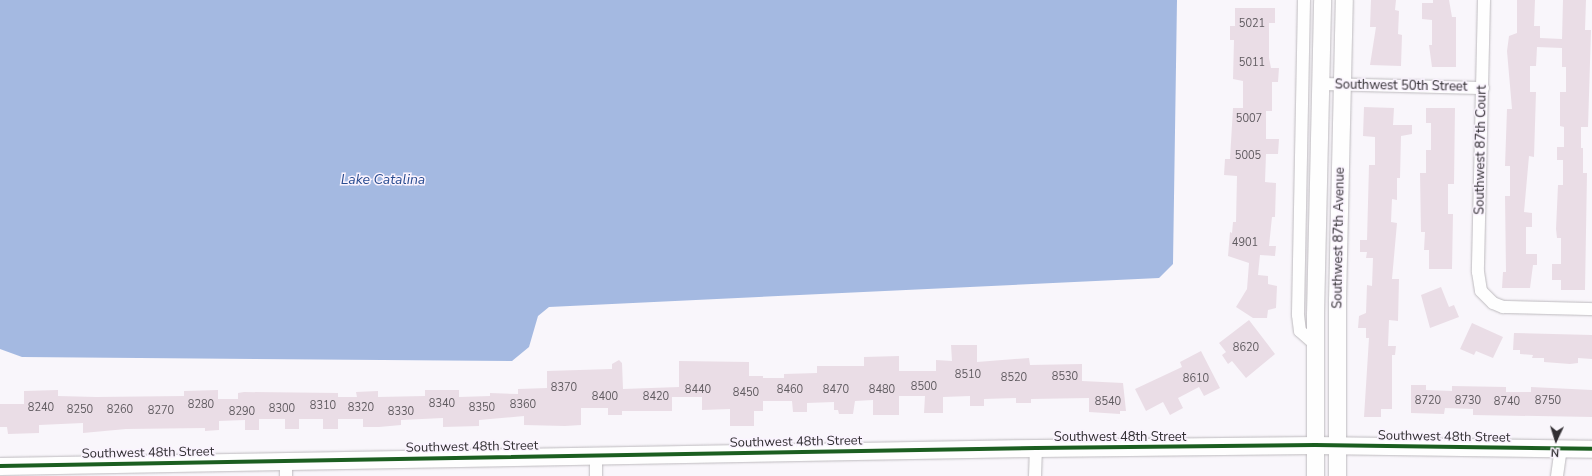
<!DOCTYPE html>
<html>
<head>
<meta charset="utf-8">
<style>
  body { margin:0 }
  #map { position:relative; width:1592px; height:476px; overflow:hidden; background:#f9f6fb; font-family:"Nunito Sans",sans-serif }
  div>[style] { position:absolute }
  .water>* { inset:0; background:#a4b9e1 }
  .building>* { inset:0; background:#eadde6 }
  .roads { filter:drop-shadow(0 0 1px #bdbabe) drop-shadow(0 0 1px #bdbabe) }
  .street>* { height:12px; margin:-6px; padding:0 6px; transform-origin:6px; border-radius:6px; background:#fefefe }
  .secondary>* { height:17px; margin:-8.5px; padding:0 8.5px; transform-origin:8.5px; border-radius:8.5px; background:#fefefe }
  .cycleway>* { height:4px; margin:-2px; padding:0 2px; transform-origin:2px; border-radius:2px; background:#1b5e20 }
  span { translate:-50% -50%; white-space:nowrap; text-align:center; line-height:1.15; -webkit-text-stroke:3px #faf3fe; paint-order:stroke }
  .number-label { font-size:11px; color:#605b60 }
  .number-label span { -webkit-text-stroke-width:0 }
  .street-label { font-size:13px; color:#312e32 }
  .water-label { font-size:14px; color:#2a4d91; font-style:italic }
  .north { position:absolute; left:1536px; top:420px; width:40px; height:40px; -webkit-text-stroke:3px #faf3fe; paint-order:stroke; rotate:184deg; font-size:11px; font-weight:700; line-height:16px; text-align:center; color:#312e32 }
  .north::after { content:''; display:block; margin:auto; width:14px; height:18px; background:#312e32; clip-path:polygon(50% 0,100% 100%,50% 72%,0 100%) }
</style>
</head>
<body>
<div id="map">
  <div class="water">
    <div style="clip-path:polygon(0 0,1177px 0,1173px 264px,1159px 278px,549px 307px,538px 316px,529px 347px,512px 361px,22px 357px,0 349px)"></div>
  </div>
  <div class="building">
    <div style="clip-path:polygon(1371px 0,1396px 0,1395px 10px,1399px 11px,1398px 34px,1402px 35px,1401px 66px,1370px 65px,1376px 27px,1370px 27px)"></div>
    <div style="clip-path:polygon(1433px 0,1449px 0,1452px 17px,1456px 17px,1456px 67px,1432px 67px,1429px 45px,1432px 45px,1432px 20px,1422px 19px,1422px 3px,1433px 3px)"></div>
    <div style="clip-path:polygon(1517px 0,1535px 0,1534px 26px,1540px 26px,1540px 38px,1562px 39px,1563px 0,1586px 0,1585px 30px,1591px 30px,1588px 127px,1581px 127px,1581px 148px,1583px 148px,1583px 173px,1587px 173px,1585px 290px,1561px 290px,1561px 280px,1552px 280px,1552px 264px,1561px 264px,1561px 238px,1557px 238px,1556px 229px,1558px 185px,1563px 185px,1563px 160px,1557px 160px,1557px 147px,1564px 147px,1564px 127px,1560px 126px,1560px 92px,1566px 92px,1566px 67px,1562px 67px,1562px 48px,1537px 47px,1536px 66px,1530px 66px,1530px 92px,1536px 92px,1534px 157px,1529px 156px,1524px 212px,1532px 213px,1532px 227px,1526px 227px,1526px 254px,1537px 254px,1537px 265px,1533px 265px,1530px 288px,1502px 288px,1503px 272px,1506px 272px,1505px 196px,1510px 196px,1510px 166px,1505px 166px,1507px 109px,1512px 109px,1507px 51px,1509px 36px,1517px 33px)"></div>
    <div style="clip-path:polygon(1235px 8px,1275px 8px,1275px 23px,1269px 23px,1269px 58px,1271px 68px,1279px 68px,1278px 82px,1272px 82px,1272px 111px,1266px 111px,1266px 139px,1279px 139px,1278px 154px,1266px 154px,1265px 182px,1276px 183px,1275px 217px,1272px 217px,1269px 246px,1276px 246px,1275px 256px,1260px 255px,1258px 275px,1268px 276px,1268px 284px,1277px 286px,1276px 308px,1268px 310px,1267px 318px,1253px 318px,1236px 307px,1247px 289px,1249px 263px,1228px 256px,1230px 232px,1232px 233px,1233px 222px,1236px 222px,1237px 176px,1224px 175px,1225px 159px,1230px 159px,1233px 108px,1243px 108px,1243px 81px,1233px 79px,1234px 40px,1230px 40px,1230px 26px,1235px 26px)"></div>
    <div style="clip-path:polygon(1364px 107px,1394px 108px,1393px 125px,1412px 125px,1412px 134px,1401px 136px,1400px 178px,1397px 178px,1397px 200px,1392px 199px,1391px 222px,1397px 223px,1392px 279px,1399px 279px,1398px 321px,1389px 320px,1388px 346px,1396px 346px,1395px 355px,1392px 355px,1392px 409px,1381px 409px,1381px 417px,1364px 417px,1369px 338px,1366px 338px,1366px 328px,1358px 328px,1359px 316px,1366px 313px,1367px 285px,1372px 286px,1373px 258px,1366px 258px,1367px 252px,1360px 252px,1360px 240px,1367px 240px,1369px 165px,1375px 165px,1375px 137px,1363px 136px)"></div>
    <div style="clip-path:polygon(1426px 108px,1455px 108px,1454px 184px,1448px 184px,1448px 214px,1453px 214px,1452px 269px,1429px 269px,1429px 250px,1424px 250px,1425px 232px,1421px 232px,1420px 173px,1426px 173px,1426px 150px,1431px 150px,1431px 123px,1426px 123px)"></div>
    <div style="clip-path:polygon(1441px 287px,1449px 307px,1454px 305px,1459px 317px,1430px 328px,1421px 295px)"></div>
    <div style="clip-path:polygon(1249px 320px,1275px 354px,1246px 378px,1232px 361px,1228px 364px,1222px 355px,1226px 352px,1219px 343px)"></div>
    <div style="clip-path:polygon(1472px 323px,1503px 337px,1493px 358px,1476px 351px,1474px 355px,1460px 349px)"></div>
    <div style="clip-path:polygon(1514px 333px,1592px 335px,1592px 359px,1578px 358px,1578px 363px,1570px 364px,1544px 362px,1544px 358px,1532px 358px,1533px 355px,1520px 354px,1520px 350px,1513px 350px)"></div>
    <div style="clip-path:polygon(951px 345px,977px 345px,977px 362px,1029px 358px,1030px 365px,1082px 364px,1082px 381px,1123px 383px,1126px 411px,1120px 411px,1120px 414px,1089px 412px,1089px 398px,1031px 399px,1031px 403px,1016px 403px,1016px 398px,984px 399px,984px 406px,970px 406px,970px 396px,943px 397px,943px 413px,924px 413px,925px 396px,899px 396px,899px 415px,873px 415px,873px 400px,855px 401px,853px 414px,839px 414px,838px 410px,834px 410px,834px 402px,807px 403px,807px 412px,793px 412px,792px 401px,763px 401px,763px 411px,754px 411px,754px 426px,730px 426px,730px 409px,702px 410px,702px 397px,672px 397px,672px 411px,622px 411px,622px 415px,608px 415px,608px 408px,581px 408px,581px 425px,565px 426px,524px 425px,524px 416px,479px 420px,479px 426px,443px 427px,443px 418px,401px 420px,401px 425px,379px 427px,363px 427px,363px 419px,338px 419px,338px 429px,323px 429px,323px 419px,299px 419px,299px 429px,285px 429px,285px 419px,259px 419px,259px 430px,245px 430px,245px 420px,219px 421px,219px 430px,205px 431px,205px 428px,126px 429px,83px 433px,83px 423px,39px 425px,39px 433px,8px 434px,7px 427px,0 427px,0 404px,24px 404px,24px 391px,58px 390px,58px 396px,96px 397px,184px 396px,184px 391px,218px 390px,218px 399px,238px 399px,238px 393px,244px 392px,338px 393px,338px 397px,357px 397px,356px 392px,378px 391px,378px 397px,425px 396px,425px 390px,459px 390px,459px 397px,490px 396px,490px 393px,518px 394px,518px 389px,547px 388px,547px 371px,612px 369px,612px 364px,619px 360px,622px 363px,623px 389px,679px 387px,679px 361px,749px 362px,749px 376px,763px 376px,763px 378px,784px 378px,784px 374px,817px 373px,817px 366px,864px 366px,864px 357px,899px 356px,899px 371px,936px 371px,936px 360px,952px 361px)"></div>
    <div style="clip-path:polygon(1201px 351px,1220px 388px,1204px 396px,1199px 387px,1178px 398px,1183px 408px,1170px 415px,1163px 402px,1146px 411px,1135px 389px,1182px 367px,1180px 362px)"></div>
    <div style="clip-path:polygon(1411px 385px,1426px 385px,1426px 390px,1452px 391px,1452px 386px,1506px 387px,1506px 392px,1531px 392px,1531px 387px,1592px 390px,1592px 417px,1473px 415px,1473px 409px,1445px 408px,1444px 414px,1411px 413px)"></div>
  </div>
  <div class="roads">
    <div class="street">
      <div style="left:1304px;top:0;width:315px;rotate:91.1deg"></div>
      <div style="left:1298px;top:315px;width:16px;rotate:83deg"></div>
      <div style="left:1300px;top:331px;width:20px;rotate:41deg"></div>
      <div style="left:1484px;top:0;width:272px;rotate:91.3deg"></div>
      <div style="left:1478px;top:272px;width:19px;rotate:81deg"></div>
      <div style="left:1481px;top:291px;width:17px;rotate:45deg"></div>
      <div style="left:1493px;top:303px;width:11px;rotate:22deg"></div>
      <div style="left:1503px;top:307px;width:89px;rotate:1.3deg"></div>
      <div style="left:1320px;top:84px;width:163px;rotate:1.4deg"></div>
      <div style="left:286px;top:461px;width:15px;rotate:90deg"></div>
      <div style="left:596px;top:476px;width:21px;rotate:-90deg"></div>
      <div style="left:1035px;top:476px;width:28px;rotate:-88deg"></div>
      <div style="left:1557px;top:476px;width:28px;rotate:-82deg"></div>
    </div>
    <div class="secondary">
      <div style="left:0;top:466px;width:1036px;rotate:-1deg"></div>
      <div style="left:1036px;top:448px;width:279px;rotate:-0.6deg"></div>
      <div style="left:1315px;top:445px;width:277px;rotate:0.8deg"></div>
      <div style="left:1315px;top:476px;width:162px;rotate:-90deg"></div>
      <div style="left:1315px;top:314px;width:314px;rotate:-88.7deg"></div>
      <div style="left:1337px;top:476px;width:176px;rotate:-90deg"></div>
      <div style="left:1337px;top:300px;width:300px;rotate:-88.7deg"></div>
    </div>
  </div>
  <div class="cycleway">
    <div style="left:0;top:466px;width:1036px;rotate:-1deg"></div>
    <div style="left:1036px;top:448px;width:279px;rotate:-0.6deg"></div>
    <div style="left:1315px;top:445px;width:277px;rotate:0.8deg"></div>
  </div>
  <div class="number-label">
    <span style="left:1252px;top:24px">5021</span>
    <span style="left:1252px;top:63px">5011</span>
    <span style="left:1249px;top:119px">5007</span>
    <span style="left:1248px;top:156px">5005</span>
    <span style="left:1245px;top:243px">4901</span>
    <span style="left:1246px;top:348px">8620</span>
    <span style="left:968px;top:375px">8510</span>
    <span style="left:1065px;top:377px">8530</span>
    <span style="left:1014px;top:378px">8520</span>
    <span style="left:1196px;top:379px">8610</span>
    <span style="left:924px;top:387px">8500</span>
    <span style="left:564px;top:388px">8370</span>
    <span style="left:698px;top:390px">8440</span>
    <span style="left:790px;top:390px">8460</span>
    <span style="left:836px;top:390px">8470</span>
    <span style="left:882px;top:390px">8480</span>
    <span style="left:746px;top:393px">8450</span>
    <span style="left:605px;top:397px">8400</span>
    <span style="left:656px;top:397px">8420</span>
    <span style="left:1428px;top:401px">8720</span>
    <span style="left:1468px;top:401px">8730</span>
    <span style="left:1548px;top:401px">8750</span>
    <span style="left:1108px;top:402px">8540</span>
    <span style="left:1507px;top:402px">8740</span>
    <span style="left:442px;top:404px">8340</span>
    <span style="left:201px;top:405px">8280</span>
    <span style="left:523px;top:405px">8360</span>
    <span style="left:323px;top:406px">8310</span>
    <span style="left:41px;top:408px">8240</span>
    <span style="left:361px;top:408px">8320</span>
    <span style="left:482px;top:408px">8350</span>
    <span style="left:282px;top:409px">8300</span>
    <span style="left:80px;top:410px">8250</span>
    <span style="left:120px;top:410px">8260</span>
    <span style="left:161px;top:411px">8270</span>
    <span style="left:242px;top:412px">8290</span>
    <span style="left:401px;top:412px">8330</span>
  </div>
  <div class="street-label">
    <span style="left:1401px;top:86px;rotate:1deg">Southwest 50th Street</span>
    <span style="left:1481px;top:150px;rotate:-89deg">Southwest 87th Court</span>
    <span style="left:1339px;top:238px;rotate:-89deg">Southwest 87th Avenue</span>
    <span style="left:1120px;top:437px">Southwest 48th Street</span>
    <span style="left:1444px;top:437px;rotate:1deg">Southwest 48th Street</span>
    <span style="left:796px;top:442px;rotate:-1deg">Southwest 48th Street</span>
    <span style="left:472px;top:447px;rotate:-1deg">Southwest 48th Street</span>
    <span style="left:148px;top:453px;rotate:-1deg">Southwest 48th Street</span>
  </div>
  <div class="water-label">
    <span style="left:383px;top:180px">Lake Catalina</span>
  </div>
  <div class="north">N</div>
</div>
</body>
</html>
